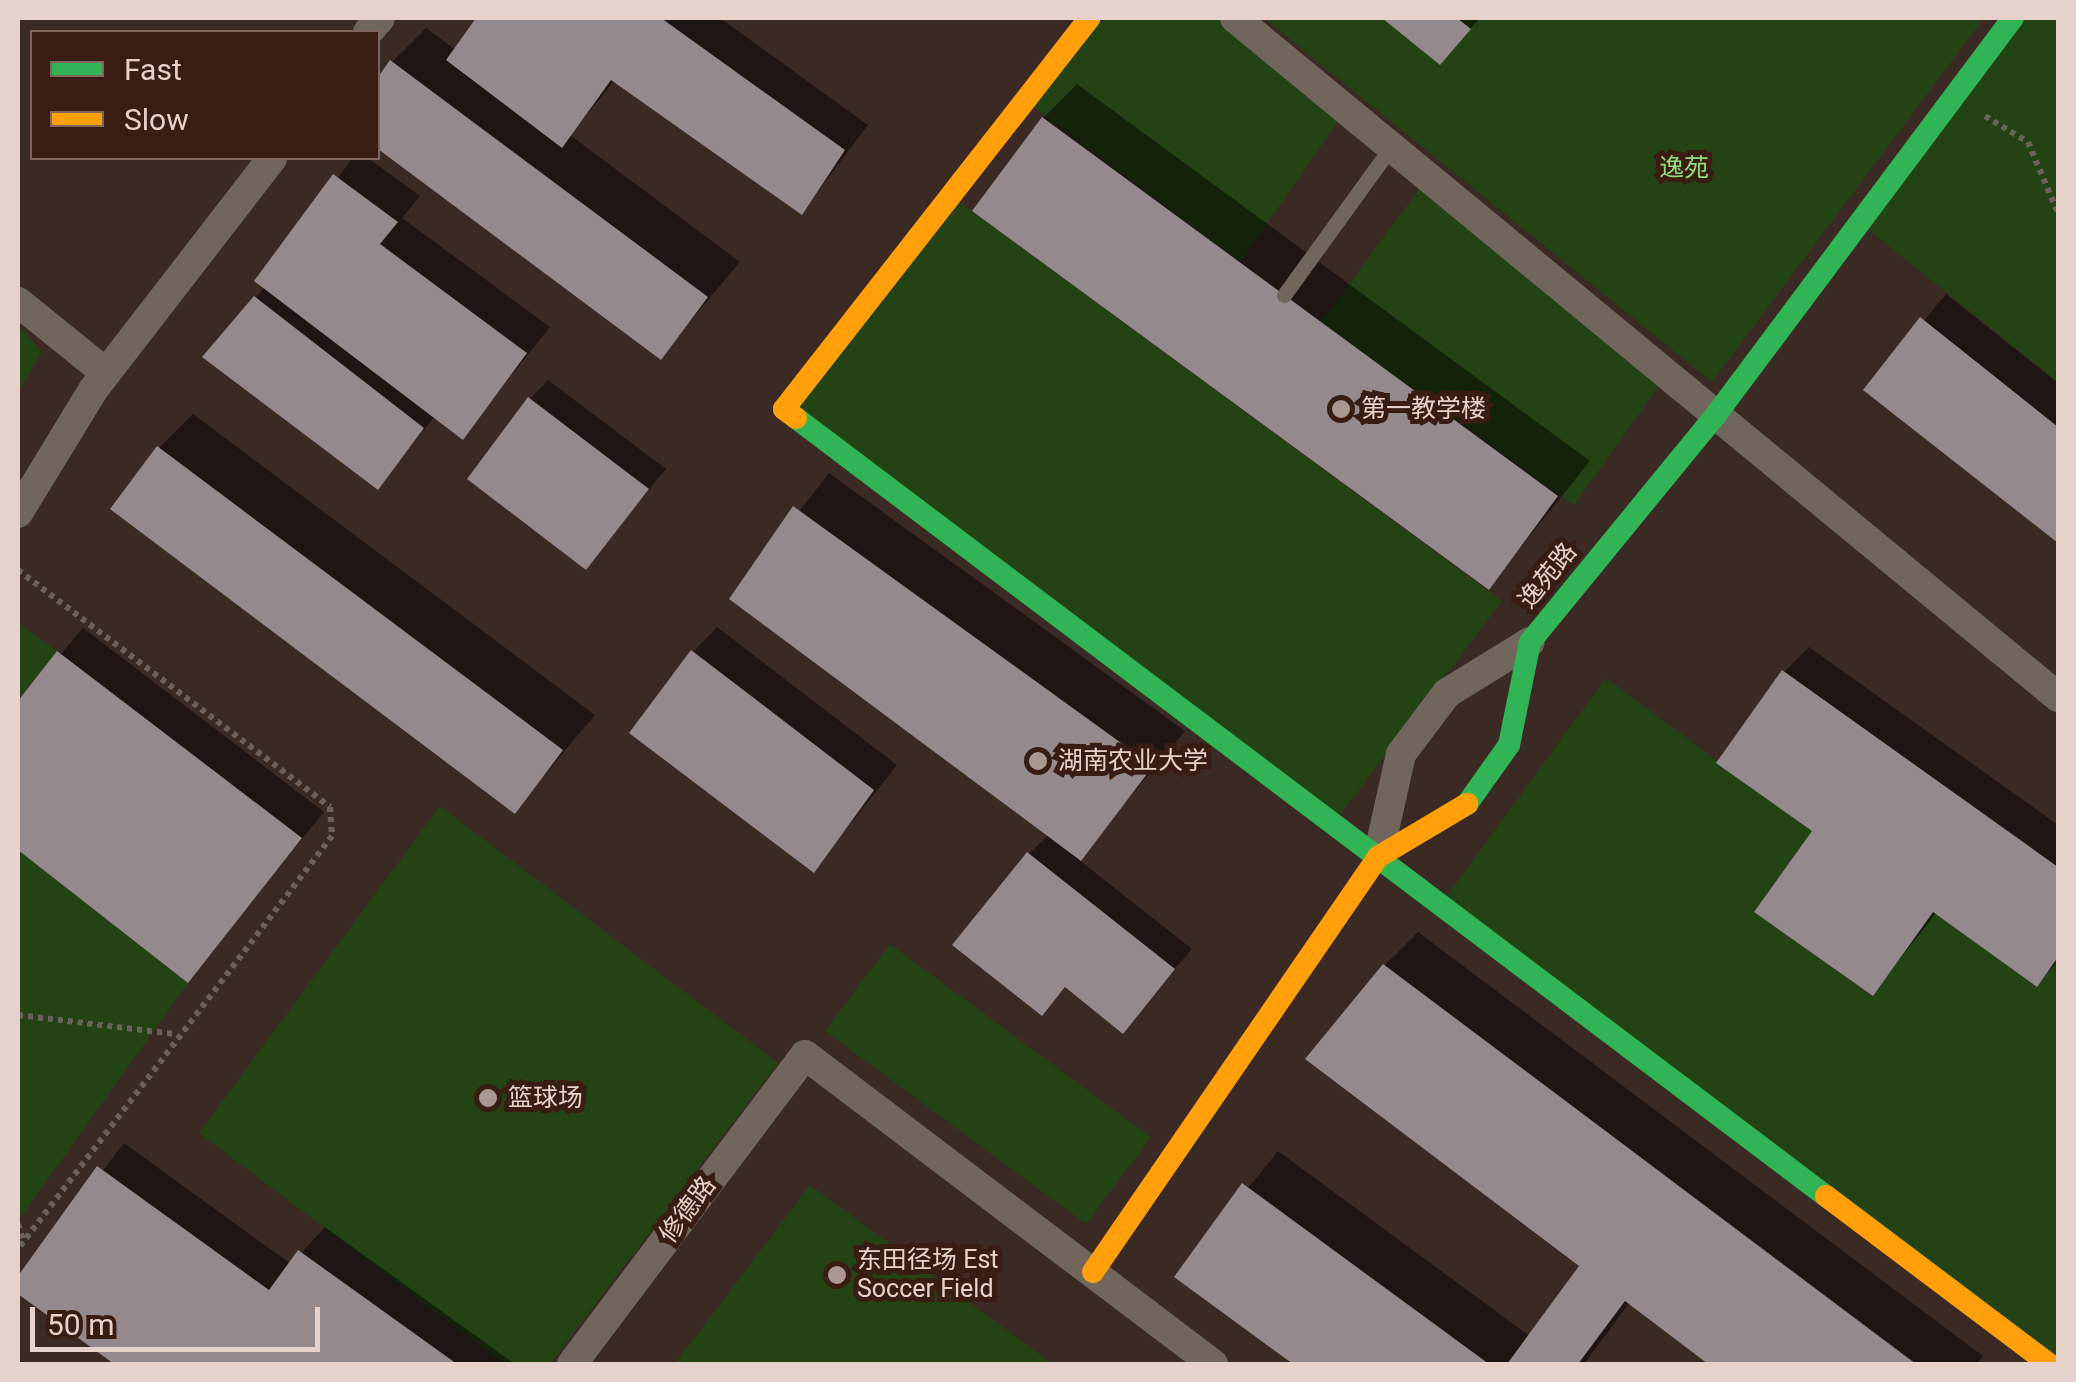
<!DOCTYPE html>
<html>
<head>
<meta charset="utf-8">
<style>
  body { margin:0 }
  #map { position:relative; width:2076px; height:1382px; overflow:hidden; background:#3b2a24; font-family:Roboto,"Noto Sans SC",sans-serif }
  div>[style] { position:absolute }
  .green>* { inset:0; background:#244314 }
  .shadow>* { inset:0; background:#0007 }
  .building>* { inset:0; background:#94898d }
  .path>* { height:6px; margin-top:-3px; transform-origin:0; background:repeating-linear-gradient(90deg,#6b615a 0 5px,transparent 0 10px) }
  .lane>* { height:15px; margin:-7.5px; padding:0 7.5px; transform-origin:7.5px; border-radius:7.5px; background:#70665c }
  .street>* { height:30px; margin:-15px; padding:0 15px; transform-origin:15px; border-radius:15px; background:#70665c }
  .fast>* { height:22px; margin:-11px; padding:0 11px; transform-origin:11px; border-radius:11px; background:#30b455 }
  .slow>* { height:22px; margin:-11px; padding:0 11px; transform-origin:11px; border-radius:11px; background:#ff9f0a }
  .dots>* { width:28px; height:28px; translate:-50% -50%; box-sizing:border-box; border:5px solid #391c12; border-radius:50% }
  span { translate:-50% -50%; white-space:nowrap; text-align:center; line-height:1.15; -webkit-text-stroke:10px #391c12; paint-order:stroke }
  .park-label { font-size:25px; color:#90db78 }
  .poi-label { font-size:25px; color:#e7d2cb }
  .left { translate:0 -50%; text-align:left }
  .street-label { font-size:25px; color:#e7d2cb }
  .frame { position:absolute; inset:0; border:20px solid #e7d2cb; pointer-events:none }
  .legend { position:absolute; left:30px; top:30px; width:350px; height:130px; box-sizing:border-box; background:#391c12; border:2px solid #7f655c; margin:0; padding:12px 18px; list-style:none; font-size:30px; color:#e7d2cb }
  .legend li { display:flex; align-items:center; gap:20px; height:50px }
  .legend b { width:50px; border:2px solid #7f655c }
  .scale { position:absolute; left:30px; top:1307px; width:290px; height:45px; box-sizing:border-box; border:5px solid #e7d2cb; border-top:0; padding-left:12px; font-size:30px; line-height:35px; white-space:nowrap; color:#e7d2cb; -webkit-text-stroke:8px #391c12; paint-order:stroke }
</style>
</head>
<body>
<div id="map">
  <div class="green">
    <div style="clip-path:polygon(1089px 18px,1235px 18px,1347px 109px,1240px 262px,1024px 100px)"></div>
    <div style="clip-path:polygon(1264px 18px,1984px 18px,1712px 382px)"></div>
    <div style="clip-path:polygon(2013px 18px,2058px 18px,2058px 382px,1860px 223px)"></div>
    <div style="clip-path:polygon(1429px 176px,1669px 372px,1574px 505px,1321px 322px)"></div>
    <div style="clip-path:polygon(950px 195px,1502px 601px,1337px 819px,784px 409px)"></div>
    <div style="clip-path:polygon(18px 325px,42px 352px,18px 393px)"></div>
    <div style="clip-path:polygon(18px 622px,57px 651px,18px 701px)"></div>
    <div style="clip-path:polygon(1606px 678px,1812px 831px,1754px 912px,1872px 996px,1933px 912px,2037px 986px,2058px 957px,2058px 1364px,1444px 900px)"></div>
    <div style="clip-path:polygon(440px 806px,778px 1063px,550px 1364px,505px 1364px,199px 1133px)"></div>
    <div style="clip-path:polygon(18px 850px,188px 983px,18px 1221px)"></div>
    <div style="clip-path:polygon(890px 944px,1151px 1137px,1086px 1224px,825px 1031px)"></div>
    <div style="clip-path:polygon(810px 1185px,1053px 1364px,675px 1364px)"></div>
  </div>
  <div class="shadow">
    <div style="clip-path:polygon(479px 18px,720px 18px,868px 125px,802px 212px,615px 80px,570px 135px,740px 262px,661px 356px,378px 146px,378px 81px,392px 62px,426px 28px,456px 50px)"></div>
    <div style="clip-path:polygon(1386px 18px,1480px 18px,1440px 62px)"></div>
    <div style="clip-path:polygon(1077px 84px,1590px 461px,1489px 587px,1043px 118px)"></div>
    <div style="clip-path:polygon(352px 158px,368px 158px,420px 196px,402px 218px,550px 327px,463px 436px,436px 415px,378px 487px,256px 298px)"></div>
    <div style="clip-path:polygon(1946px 294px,2058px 383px,2058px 540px,1866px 390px)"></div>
    <div style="clip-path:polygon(548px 380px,666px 469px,586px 567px,530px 399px)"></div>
    <div style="clip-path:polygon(193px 414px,595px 715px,514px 811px,159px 448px)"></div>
    <div style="clip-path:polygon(829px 473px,1185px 731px,1078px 859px,1192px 949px,1122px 1030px,1067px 986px,1042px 1013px,1029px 854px,1049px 834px,732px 598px)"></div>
    <div style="clip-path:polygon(717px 627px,897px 765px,814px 870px,693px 652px)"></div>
    <div style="clip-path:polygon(83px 628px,324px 812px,188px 979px,18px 847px,18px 705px)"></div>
    <div style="clip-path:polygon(1809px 647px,2058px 825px,2058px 962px,2037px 983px,1937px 912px,1873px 993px,1815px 831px,1784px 672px)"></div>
    <div style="clip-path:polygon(1418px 932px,1983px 1356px,1977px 1364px,1713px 1364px,1630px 1302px,1584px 1364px,1298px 1364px,1177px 1276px,1278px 1151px,1531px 1337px,1582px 1266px,1384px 966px)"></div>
    <div style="clip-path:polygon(124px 1143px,291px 1264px,325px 1227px,515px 1364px,119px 1364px,18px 1291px,18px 1280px)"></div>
  </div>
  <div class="building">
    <div style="clip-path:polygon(476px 18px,661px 18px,845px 150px,802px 215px,611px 80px,562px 148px,446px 60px)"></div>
    <div style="clip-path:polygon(1382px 18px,1457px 18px,1471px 29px,1440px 65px)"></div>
    <div style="clip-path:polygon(390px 60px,708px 297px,661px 360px,378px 149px,378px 77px)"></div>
    <div style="clip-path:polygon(1042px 117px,1558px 496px,1489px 590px,972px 211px)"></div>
    <div style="clip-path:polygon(333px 174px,398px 222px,380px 244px,527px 353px,463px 440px,254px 281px)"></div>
    <div style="clip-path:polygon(254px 296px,424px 428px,378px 490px,202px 357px)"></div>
    <div style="clip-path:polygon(1920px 317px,2058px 427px,2058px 543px,1863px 390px)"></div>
    <div style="clip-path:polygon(528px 397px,649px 489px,586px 570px,467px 479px)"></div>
    <div style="clip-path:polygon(157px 446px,563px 750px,515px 814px,110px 509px)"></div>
    <div style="clip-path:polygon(793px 506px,1153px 766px,1081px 861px,729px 599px)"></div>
    <div style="clip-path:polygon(691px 650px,874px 790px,814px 873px,629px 733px)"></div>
    <div style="clip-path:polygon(57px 651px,302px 838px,188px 983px,18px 850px,18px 701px)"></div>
    <div style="clip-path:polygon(1782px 670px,2058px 867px,2058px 957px,2037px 987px,1933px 912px,1873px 996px,1754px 912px,1812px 831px,1716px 763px)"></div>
    <div style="clip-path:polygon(1027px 852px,1175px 969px,1123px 1034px,1065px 987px,1042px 1016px,952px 945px)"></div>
    <div style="clip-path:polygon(1383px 964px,1916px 1364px,1708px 1364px,1625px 1301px,1578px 1364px,1507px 1364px,1579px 1266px,1305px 1059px)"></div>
    <div style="clip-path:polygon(97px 1166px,269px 1290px,298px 1250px,457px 1364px,114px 1364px,18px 1294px,18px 1276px)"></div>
    <div style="clip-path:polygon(1242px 1183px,1489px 1364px,1293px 1364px,1174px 1277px)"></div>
  </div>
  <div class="path">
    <div style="left:1985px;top:116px;width:50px;rotate:31.2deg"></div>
    <div style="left:2028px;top:142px;width:77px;rotate:67.1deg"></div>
    <div style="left:18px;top:570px;width:392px;rotate:37.2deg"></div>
    <div style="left:330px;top:807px;width:29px;rotate:86deg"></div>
    <div style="left:332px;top:836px;width:519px;rotate:127.25deg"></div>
    <div style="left:18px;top:1015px;width:157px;rotate:6.9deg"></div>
    <div style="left:18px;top:1224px;width:17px;rotate:73deg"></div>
  </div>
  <div class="lane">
    <div style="left:1284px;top:295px;width:184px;rotate:-54.1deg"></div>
  </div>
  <div class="street">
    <div style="left:1235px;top:18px;width:1067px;rotate:39.52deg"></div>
    <div style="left:368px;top:32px;width:18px;rotate:-49deg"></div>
    <div style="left:18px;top:302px;width:113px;rotate:38.9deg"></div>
    <div style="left:18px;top:513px;width:144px;rotate:-58.6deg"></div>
    <div style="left:93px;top:390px;width:293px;rotate:-52.3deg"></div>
    <div style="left:1378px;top:857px;width:106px;rotate:-77.4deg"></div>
    <div style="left:1401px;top:754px;width:76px;rotate:-53deg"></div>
    <div style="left:1447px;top:693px;width:97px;rotate:-31.6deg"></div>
    <div style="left:572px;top:1364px;width:387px;rotate:-53deg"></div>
    <div style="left:805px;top:1055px;width:512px;rotate:37.14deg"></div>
  </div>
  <div class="fast">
    <div style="left:796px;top:418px;width:1291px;rotate:37.07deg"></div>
    <div style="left:1467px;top:804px;width:72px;rotate:-54.6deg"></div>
    <div style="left:1509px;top:745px;width:105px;rotate:-78.5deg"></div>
    <div style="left:1530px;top:642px;width:297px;rotate:-50.7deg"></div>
    <div style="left:1718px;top:412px;width:492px;rotate:-53.2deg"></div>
  </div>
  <div class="slow">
    <div style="left:796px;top:418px;width:15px;rotate:-143deg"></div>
    <div style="left:784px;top:409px;width:496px;rotate:-52deg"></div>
    <div style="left:1826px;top:1196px;width:279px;rotate:37deg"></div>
    <div style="left:1093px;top:1272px;width:503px;rotate:-55.52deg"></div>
    <div style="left:1378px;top:857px;width:104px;rotate:-30.8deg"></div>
  </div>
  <div class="dots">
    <div style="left:1341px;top:409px;background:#ab9791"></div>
    <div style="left:1038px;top:761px;background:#ab9791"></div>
    <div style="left:488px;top:1098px;background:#ab9791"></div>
    <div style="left:837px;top:1275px;background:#ab9791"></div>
  </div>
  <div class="park-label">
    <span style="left:1684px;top:168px">逸苑</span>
  </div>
  <div class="poi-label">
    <span class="left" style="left:1361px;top:409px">第一教学楼</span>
    <span class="left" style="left:1058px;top:761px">湖南农业大学</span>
    <span class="left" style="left:508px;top:1098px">篮球场</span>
    <span class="left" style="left:857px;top:1275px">东田径场 Est<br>Soccer Field</span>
  </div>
  <div class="street-label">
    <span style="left:1548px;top:576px;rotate:-51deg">逸苑路</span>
    <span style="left:688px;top:1210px;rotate:-53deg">修德路</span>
  </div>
  <div class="frame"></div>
  <ul class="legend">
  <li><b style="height:12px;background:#30b455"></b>Fast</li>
  <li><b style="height:12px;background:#ff9f0a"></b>Slow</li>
  </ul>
  <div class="scale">50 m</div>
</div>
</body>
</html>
